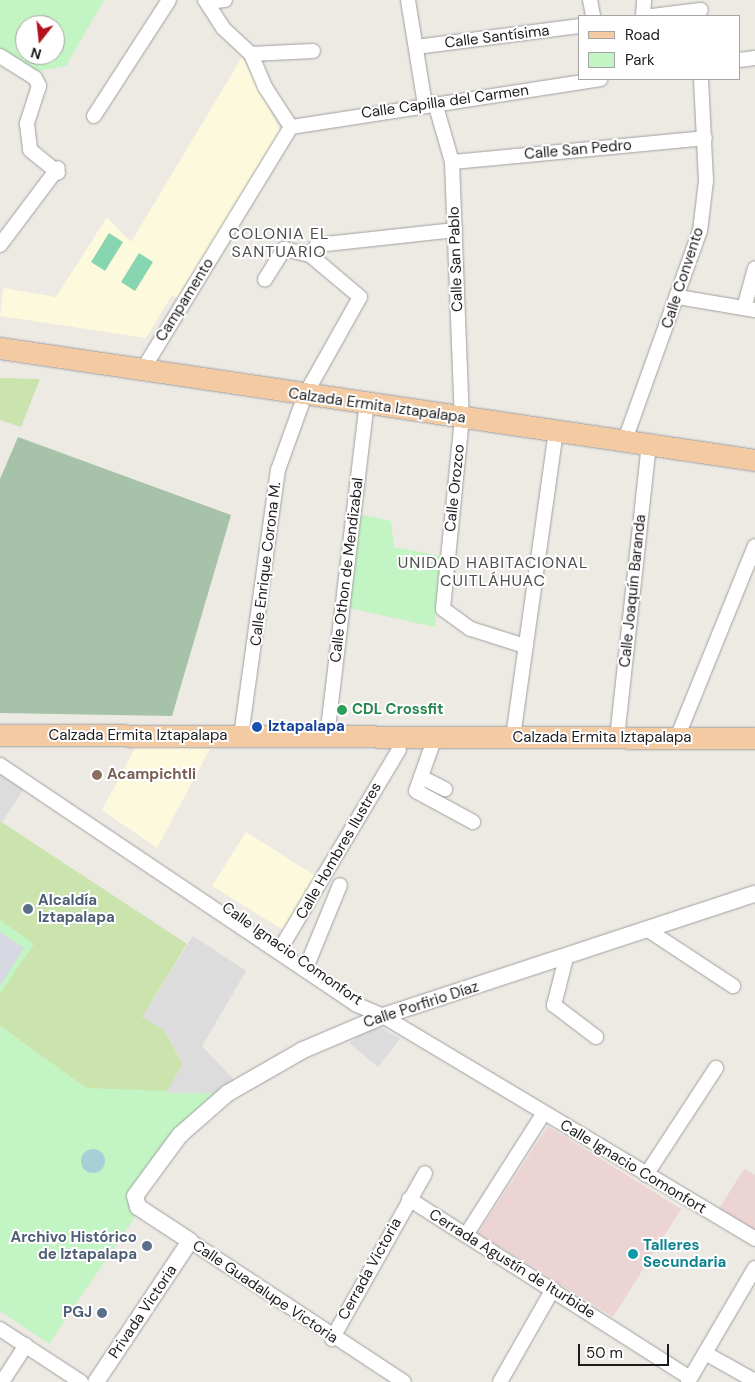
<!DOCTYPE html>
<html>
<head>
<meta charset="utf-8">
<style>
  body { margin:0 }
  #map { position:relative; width:755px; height:1382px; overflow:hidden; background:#ede9e3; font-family:"DM Sans",sans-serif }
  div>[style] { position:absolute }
  .commercial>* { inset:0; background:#ecd3d4 }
  .education>* { inset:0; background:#fcf9dd }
  .grass>* { inset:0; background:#cbe3ad }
  .cemetery>* { inset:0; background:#a6c3a9 }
  .park>* { inset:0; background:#c3f4c3 }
  .pitch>* { inset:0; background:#88d5b2 }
  .parking>* { inset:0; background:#dcdcdc }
  .plaza>* { inset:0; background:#d7d8e2 }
  .water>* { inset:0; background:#a7cfd6 }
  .round { border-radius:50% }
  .roads { filter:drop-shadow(0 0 1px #a0a0a0) drop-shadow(0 0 1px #a0a0a0) }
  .minor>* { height:14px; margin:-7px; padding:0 7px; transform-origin:7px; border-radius:7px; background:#fff }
  .tertiary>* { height:16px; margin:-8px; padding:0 8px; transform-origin:8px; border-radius:8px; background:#fff }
  .primary>* { height:21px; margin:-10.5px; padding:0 10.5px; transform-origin:10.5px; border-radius:10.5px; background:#f3caa2 }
  .dots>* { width:14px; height:14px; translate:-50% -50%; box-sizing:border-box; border:2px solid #fff; border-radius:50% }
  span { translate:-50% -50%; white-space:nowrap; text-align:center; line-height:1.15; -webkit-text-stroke:4px #fff; paint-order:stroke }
  .street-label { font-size:15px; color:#1c1c1c }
  .leisure-label { font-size:15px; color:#27864d; font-weight:700 }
  .left { translate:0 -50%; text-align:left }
  .transit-label { font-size:15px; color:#164399; font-weight:700 }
  .education-label { font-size:15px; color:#785e54; font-weight:700 }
  .service-label { font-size:15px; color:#4e5e75; font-weight:700 }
  .right { translate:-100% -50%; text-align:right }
  .culture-label { font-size:15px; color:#0d838f; font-weight:700 }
  .neighbourhood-label { font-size:16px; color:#4f4f4f; letter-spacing:1px }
  .legend { position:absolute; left:578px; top:15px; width:162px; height:65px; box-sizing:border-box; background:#fff; border:1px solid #a4a4a4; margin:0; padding:6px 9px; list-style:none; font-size:15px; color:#1c1c1c }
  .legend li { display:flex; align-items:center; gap:10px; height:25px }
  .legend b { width:25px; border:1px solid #a4a4a4 }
  .north { position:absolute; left:15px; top:15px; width:50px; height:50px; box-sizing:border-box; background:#fff; border:1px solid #a4a4a4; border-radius:50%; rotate:196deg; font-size:14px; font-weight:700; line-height:20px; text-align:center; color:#1c1c1c }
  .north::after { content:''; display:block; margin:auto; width:18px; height:22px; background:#b6121e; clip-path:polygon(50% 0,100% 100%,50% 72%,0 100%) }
  .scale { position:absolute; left:578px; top:1344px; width:91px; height:22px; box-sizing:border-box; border:2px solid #1c1c1c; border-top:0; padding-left:6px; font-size:15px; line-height:18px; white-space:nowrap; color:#1c1c1c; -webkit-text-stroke:4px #fff; paint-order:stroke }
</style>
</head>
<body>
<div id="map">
  <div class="commercial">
    <div style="clip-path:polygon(548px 1126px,681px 1209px,613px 1317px,478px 1233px)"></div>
    <div style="clip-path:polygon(744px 1169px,755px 1175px,755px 1234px,717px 1212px)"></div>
  </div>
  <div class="education">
    <div style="clip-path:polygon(242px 57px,282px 134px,179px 300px,172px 295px,146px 338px,0 316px,3px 288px,56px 297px,107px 217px,131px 242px)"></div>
    <div style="clip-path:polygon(136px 746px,210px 749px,157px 848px,102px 810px)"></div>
    <div style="clip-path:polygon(246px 832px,319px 878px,285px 931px,212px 886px)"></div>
  </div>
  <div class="grass">
    <div style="clip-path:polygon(0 378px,40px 379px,21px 427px,0 420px)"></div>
    <div style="clip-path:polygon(0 821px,187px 944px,142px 1017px,164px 1030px,183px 1064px,166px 1093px,86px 1088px,0 1026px)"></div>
  </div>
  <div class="cemetery">
    <div style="clip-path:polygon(18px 437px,231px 515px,172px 716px,0 713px,0 479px)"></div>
  </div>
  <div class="park">
    <div style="clip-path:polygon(evenodd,0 0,104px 0,66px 66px,33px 72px,0 54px,0 0,25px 25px,55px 25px,55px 55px,25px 55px,25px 25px)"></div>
    <div style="clip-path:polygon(354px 513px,391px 521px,394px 547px,441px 556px,435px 627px,345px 607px)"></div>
    <div style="clip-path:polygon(0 920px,34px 944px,0 994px)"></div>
    <div style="clip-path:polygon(0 1026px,86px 1088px,223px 1093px,159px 1159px,139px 1211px,49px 1344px,0 1311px)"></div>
  </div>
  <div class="pitch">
    <div style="clip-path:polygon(109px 233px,123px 242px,105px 271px,91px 262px)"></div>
    <div style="clip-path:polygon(139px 253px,153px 262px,135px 291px,121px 282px)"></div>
  </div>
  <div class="parking">
    <div style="clip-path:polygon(0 756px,31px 778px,2px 822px,0 821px)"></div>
    <div style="clip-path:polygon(193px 936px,246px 971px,202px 1046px,237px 1083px,223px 1093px,166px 1093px,183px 1063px,164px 1030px,142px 1017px)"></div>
    <div style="clip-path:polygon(382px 1028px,400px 1039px,378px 1067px,349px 1043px,369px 1030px)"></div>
  </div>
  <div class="plaza">
    <div style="clip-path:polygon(0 932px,24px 948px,0 986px)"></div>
  </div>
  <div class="water">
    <div class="round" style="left:81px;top:1149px;width:24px;height:24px"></div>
  </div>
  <div class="roads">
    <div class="minor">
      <div style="left:205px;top:0;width:33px;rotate:57deg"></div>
      <div style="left:223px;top:28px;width:38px;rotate:43deg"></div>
      <div style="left:251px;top:54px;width:36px;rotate:67deg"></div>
      <div style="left:265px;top:87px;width:48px;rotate:57deg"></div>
      <div style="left:408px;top:0;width:106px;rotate:80.8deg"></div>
      <div style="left:590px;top:0;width:16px;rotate:79deg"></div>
      <div style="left:207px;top:2px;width:18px;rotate:-6deg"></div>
      <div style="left:643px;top:16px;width:16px;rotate:-86deg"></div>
      <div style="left:652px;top:16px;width:49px;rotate:-7deg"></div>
      <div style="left:416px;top:47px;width:164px;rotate:-7.3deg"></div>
      <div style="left:251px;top:54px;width:62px;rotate:-2.8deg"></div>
      <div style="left:0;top:56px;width:41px;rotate:32.2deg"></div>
      <div style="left:35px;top:78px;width:9px;rotate:63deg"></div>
      <div style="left:39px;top:86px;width:40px;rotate:108deg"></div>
      <div style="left:27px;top:124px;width:26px;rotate:83deg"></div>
      <div style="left:30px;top:150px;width:36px;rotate:39deg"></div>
      <div style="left:739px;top:60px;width:16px;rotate:-7deg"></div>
      <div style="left:435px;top:103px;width:61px;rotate:73.9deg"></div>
      <div style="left:452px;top:162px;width:256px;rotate:87.8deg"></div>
      <div style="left:462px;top:418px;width:192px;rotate:95.7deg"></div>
      <div style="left:443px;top:609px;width:34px;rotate:36deg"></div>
      <div style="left:471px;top:629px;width:57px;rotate:17.5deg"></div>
      <div style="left:94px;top:116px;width:138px;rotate:-57.1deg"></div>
      <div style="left:291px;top:127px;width:313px;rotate:-8.8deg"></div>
      <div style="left:452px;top:162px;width:254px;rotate:-5.4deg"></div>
      <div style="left:0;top:245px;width:96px;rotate:-53deg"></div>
      <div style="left:310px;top:255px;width:12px;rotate:-55deg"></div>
      <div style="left:317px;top:245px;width:139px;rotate:-6.2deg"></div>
      <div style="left:678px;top:297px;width:78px;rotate:9.6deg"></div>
      <div style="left:744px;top:308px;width:41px;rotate:-74.6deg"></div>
      <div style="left:142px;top:371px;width:286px;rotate:-58.6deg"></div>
      <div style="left:625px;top:440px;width:222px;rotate:-70.3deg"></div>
      <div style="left:700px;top:231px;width:50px;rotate:-83.2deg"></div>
      <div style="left:706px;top:181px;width:102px;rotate:-92.8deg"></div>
      <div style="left:241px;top:736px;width:269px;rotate:-82.1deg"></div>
      <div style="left:278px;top:470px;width:80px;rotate:-70.2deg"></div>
      <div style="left:305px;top:395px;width:112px;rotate:-60.7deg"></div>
      <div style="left:360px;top:297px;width:65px;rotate:-140deg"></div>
      <div style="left:310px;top:255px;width:27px;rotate:-167deg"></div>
      <div style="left:284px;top:249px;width:36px;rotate:122deg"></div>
      <div style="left:327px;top:737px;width:335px;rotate:-83.2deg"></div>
      <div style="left:435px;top:737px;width:57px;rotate:109.4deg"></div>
      <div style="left:416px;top:791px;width:65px;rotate:28.5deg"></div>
      <div style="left:513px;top:737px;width:310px;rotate:-82deg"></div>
      <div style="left:617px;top:738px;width:296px;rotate:-83.8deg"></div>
      <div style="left:677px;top:738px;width:207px;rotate:-67.9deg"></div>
      <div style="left:0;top:765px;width:428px;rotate:33.9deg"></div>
      <div style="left:355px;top:1004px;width:30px;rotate:23deg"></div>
      <div style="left:383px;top:1016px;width:434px;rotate:30.9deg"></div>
      <div style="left:421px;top:777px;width:27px;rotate:27deg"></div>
      <div style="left:648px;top:930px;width:102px;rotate:33.4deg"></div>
      <div style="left:279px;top:951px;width:234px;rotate:-59.2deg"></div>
      <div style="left:566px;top:958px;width:49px;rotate:104.3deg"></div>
      <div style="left:554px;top:1005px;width:53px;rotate:37.3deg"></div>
      <div style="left:308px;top:963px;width:84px;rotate:-67.7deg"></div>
      <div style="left:646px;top:1175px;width:128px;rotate:-56.8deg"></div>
      <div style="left:409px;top:1199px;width:333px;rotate:32.5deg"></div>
      <div style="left:466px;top:1235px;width:143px;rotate:-57.5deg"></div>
      <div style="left:190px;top:1241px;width:256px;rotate:33.4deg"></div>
      <div style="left:0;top:1329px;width:97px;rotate:33.2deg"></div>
      <div style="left:332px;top:1339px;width:190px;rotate:-60.7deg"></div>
      <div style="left:705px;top:1353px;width:57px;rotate:29.2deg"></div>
      <div style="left:2px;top:1382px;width:44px;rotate:-57deg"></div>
      <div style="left:500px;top:1382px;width:107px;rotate:-60.3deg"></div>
      <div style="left:688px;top:1382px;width:132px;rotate:-59.6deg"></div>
    </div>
    <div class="tertiary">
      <div style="left:96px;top:1382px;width:169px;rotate:-56.3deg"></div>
      <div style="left:190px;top:1241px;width:62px;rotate:-146.8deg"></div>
      <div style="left:138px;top:1207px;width:11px;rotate:-105deg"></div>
      <div style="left:135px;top:1196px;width:76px;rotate:-53.6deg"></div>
      <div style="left:180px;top:1135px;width:64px;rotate:-41.2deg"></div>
      <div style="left:228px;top:1093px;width:86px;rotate:-29.8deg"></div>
      <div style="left:303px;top:1050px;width:87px;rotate:-23deg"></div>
      <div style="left:383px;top:1016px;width:391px;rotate:-18.2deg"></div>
    </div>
    <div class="primary">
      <div style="left:0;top:348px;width:763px;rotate:8.44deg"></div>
      <div style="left:0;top:735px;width:755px;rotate:0.23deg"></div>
    </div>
  </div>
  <div class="dots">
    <div style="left:342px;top:710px;background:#2e9e5b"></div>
    <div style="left:257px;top:727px;background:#1a4fb4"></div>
    <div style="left:97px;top:775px;background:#8d6e63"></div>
    <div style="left:28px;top:909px;background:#5c6f8a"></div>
    <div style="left:147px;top:1246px;background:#5c6f8a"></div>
    <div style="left:633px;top:1254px;background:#0f9aa8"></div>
    <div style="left:102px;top:1313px;background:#5c6f8a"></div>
  </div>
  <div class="street-label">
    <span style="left:497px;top:37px;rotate:-7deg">Calle Santísima</span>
    <span style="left:445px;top:102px;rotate:-8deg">Calle Capilla del Carmen</span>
    <span style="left:578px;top:150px;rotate:-5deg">Calle San Pedro</span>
    <span style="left:456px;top:259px;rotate:-92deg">Calle San Pablo</span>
    <span style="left:683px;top:278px;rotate:-72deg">Calle Convento</span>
    <span style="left:185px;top:300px;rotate:-58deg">Campamento</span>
    <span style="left:377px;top:406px;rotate:8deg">Calzada Ermita Iztapalapa</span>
    <span style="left:455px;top:488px;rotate:-84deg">Calle Orozco</span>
    <span style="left:266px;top:564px;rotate:-83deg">Calle Enrique Corona M.</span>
    <span style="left:347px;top:570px;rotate:-83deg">Calle Othon de Mendizabal</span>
    <span style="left:633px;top:591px;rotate:-84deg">Calle Joaquín Baranda</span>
    <span style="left:138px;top:736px">Calzada Ermita Iztapalapa</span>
    <span style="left:602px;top:738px">Calzada Ermita Iztapalapa</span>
    <span style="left:339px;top:851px;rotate:-60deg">Calle Hombres Ilustres</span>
    <span style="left:292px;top:954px;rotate:35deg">Calle Ignacio Comonfort</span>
    <span style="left:421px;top:1005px;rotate:-18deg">Calle Porfirio Díaz</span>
    <span style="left:633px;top:1167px;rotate:31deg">Calle Ignacio Comonfort</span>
    <span style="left:512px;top:1264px;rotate:32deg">Cerrada Agustín de Iturbide</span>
    <span style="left:370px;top:1269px;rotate:-61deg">Cerrada Victoria</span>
    <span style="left:265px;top:1292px;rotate:34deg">Calle Guadalupe Victoria</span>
    <span style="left:143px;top:1312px;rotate:-56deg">Privada Victoria</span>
  </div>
  <div class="leisure-label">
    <span class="left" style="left:352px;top:710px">CDL Crossfit</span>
  </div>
  <div class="transit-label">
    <span class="left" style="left:268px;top:727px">Iztapalapa</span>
  </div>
  <div class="education-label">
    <span class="left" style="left:107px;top:775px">Acampichtli</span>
  </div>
  <div class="service-label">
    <span class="left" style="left:38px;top:909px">Alcaldía<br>Iztapalapa</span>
    <span class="right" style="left:137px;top:1246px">Archivo Histórico<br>de Iztapalapa</span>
    <span class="right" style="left:92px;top:1313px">PGJ</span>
  </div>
  <div class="culture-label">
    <span class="left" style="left:643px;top:1254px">Talleres<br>Secundaria</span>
  </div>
  <div class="neighbourhood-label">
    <span style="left:279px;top:243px">COLONIA EL<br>SANTUARIO</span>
    <span style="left:493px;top:572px">UNIDAD HABITACIONAL<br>CUITLÁHUAC</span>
  </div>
  <ul class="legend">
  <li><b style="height:6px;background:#f3caa2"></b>Road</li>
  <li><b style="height:14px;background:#c3f4c3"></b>Park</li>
  </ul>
  <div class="north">N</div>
  <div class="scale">50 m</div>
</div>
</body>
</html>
